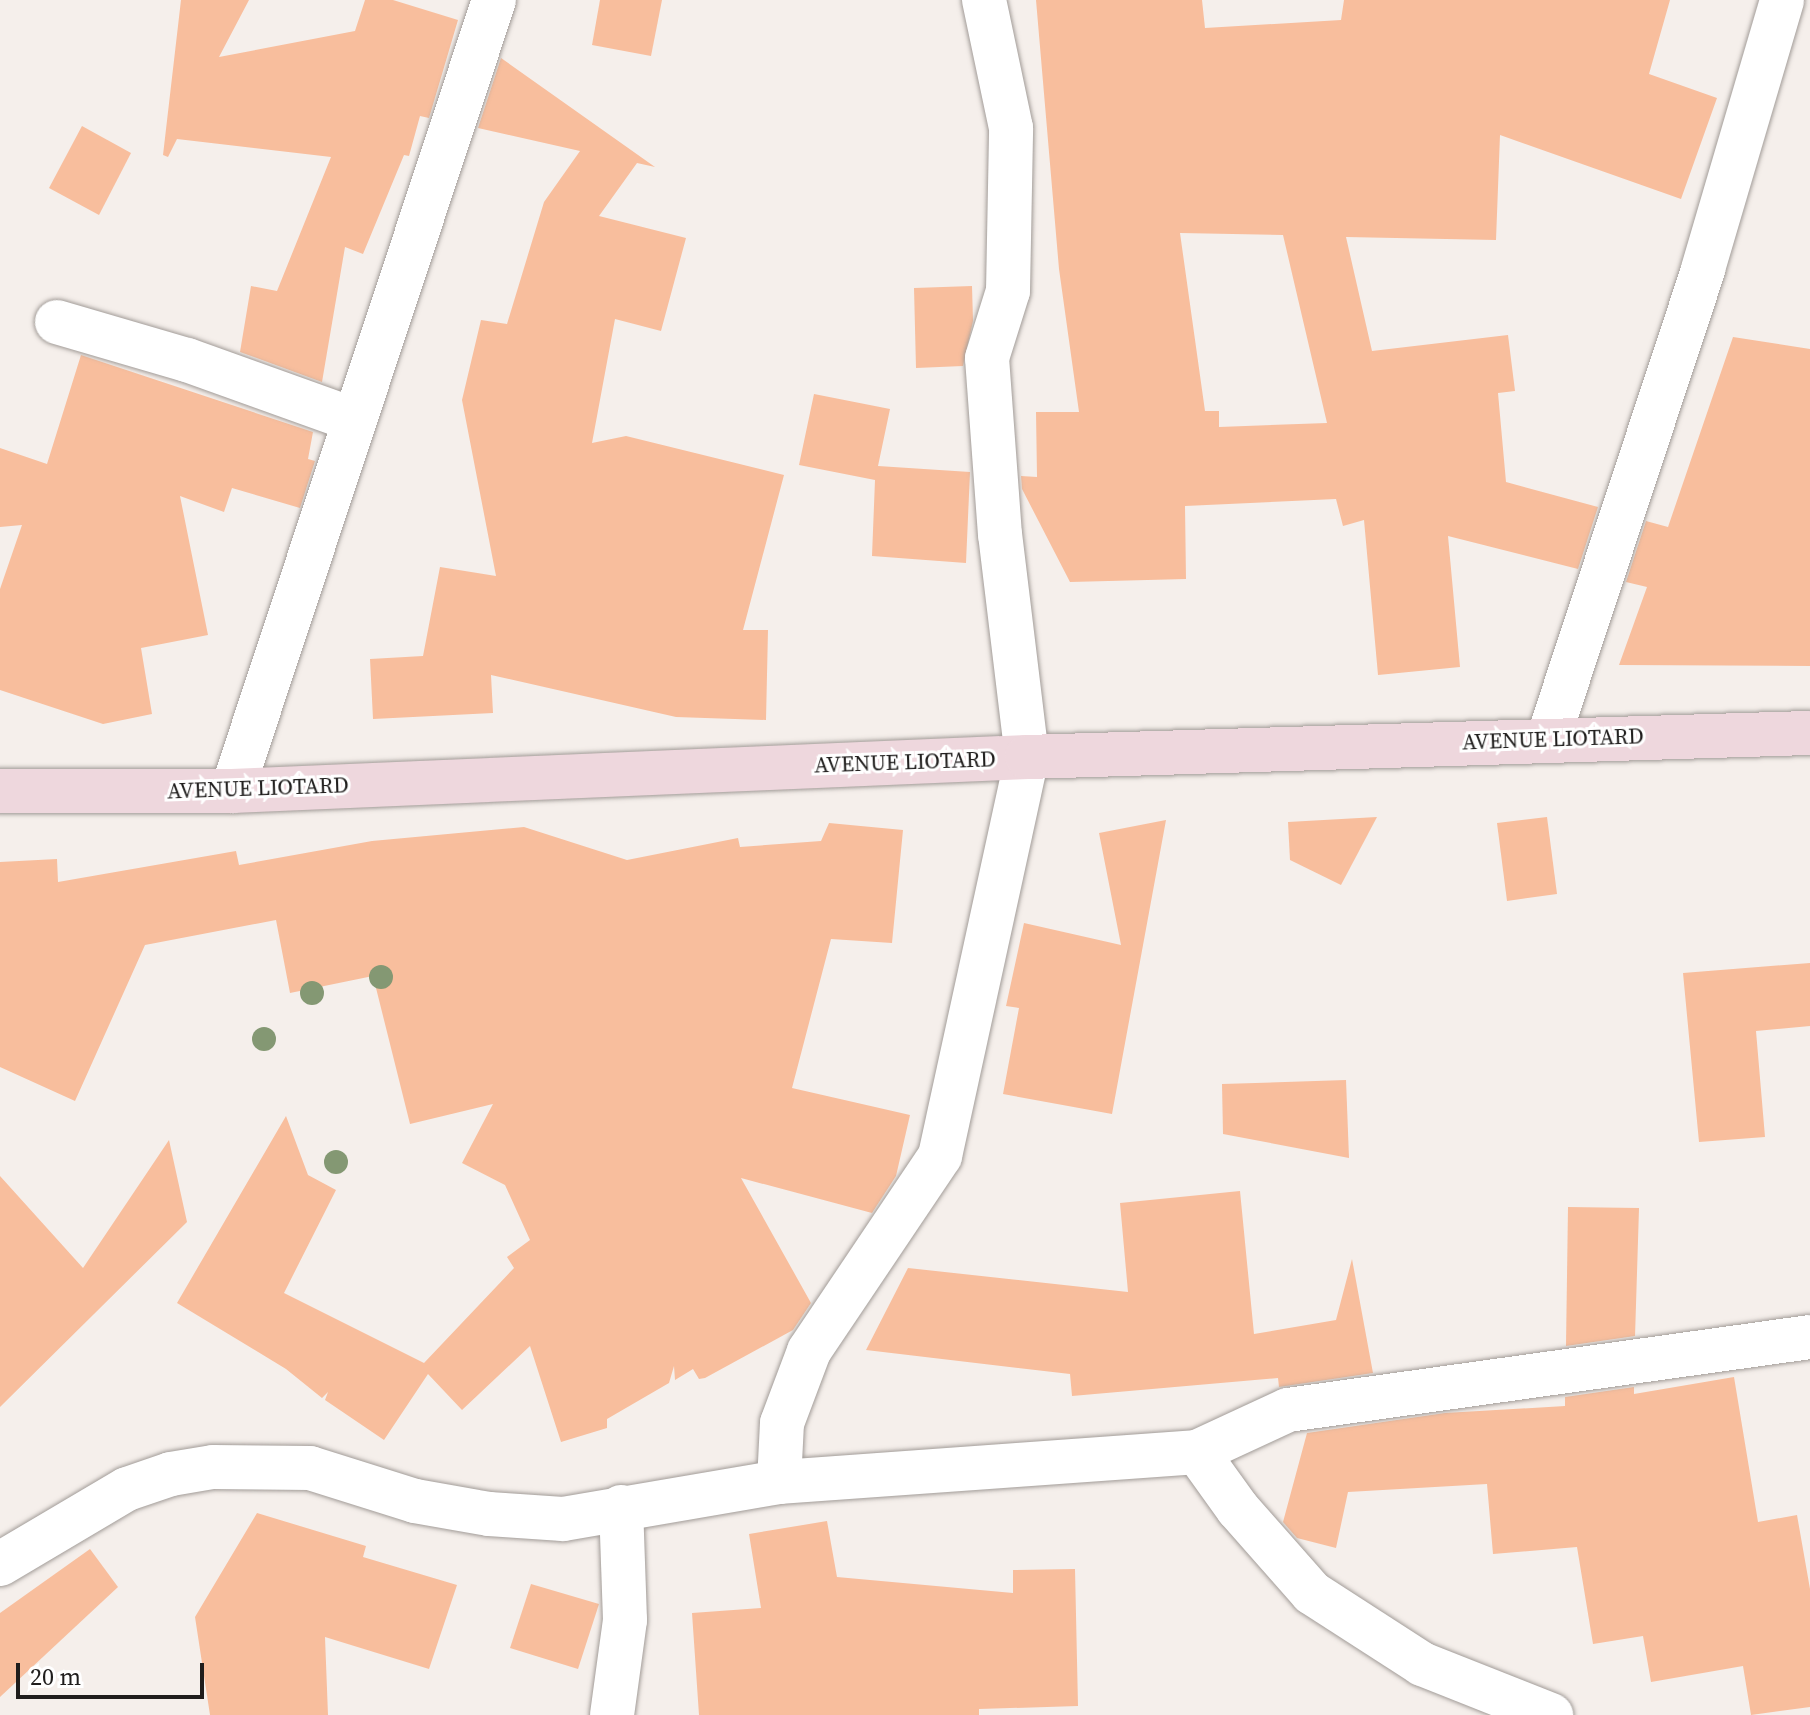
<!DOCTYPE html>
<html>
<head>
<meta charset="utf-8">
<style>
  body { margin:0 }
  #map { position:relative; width:1810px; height:1715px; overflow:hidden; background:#f5efeb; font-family:"Source Serif 4",serif }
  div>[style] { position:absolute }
  .building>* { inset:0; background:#f8be9d }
  .roads { filter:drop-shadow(0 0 2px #a29c98) drop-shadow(0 0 2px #a29c98) }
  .street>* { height:44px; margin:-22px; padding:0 22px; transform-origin:22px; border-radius:22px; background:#fff }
  .secondary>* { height:44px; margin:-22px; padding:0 22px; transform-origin:22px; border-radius:22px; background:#eed7dd }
  .trees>* { width:24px; height:24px; margin:-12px; border-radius:50%; background:#849873 }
  span { translate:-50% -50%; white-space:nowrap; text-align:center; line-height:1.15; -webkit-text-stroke:6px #fff; paint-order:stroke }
  .street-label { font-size:22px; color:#1f1d1c }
  .scale { position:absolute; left:16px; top:1663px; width:188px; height:36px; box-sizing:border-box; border:4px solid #1f1d1c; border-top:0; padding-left:10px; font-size:24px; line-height:28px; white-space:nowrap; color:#1f1d1c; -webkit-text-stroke:6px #fff; paint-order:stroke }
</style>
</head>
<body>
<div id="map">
  <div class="building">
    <div style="clip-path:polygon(181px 0,249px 0,219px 57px,355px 31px,365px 0,393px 0,458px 20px,429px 118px,420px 116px,409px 156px,404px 155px,363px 254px,345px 247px,322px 382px,240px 352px,251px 286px,277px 291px,331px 157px,177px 139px,168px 157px,163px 155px)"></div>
    <div style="clip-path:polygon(600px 0,662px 0,651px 56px,592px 45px)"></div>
    <div style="clip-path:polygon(evenodd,1036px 0,1202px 0,1205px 28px,1341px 20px,1344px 0,1670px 0,1649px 74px,1717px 98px,1681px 199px,1500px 135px,1496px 240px,1346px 237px,1372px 351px,1508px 335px,1515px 391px,1498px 393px,1506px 482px,1598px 507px,1578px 569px,1448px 536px,1460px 667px,1378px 675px,1364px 520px,1343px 526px,1336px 499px,1185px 506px,1186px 579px,1070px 582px,1022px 489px,1021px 476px,1037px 477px,1036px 412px,1079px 412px,1059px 269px,1036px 0,1180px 233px,1283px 235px,1327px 423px,1219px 427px,1219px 411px,1205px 411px,1180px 233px)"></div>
    <div style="clip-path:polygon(501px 58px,655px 167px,637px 163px,599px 216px,686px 238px,661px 331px,615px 319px,592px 443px,626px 436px,784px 475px,743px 630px,768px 630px,766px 720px,676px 717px,491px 675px,493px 713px,373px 719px,370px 659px,423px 656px,440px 567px,496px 576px,462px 400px,481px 320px,507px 324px,544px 202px,580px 151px,478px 128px)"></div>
    <div style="clip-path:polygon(82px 126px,131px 153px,99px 215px,49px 188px)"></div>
    <div style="clip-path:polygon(972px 286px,973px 321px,963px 366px,916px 368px,914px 288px)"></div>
    <div style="clip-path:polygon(1733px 337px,1810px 349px,1810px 666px,1619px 665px,1647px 587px,1626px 582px,1646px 521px,1668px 527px)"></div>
    <div style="clip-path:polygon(81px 355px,313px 432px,308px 459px,315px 461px,300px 508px,232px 488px,224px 512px,180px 496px,208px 635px,141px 648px,152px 714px,103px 724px,0 690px,0 589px,22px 525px,0 527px,0 448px,47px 464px)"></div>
    <div style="clip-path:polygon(814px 394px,890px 409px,878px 466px,970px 472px,966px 563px,872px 556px,875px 480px,799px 465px)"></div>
    <div style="clip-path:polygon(1377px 817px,1341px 885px,1290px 860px,1288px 822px)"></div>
    <div style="clip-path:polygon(1547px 817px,1557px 894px,1507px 901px,1497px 823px)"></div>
    <div style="clip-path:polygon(1166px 820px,1112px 1114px,1003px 1094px,1019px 1008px,1006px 1006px,1024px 923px,1121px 945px,1099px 833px)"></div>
    <div style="clip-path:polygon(829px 823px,903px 830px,892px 943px,831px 939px,792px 1088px,910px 1115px,896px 1176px,872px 1213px,741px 1178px,811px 1303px,793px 1330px,705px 1378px,699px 1379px,693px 1369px,675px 1380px,674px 1366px,669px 1383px,607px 1419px,607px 1428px,561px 1442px,530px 1346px,462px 1410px,428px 1374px,384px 1440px,325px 1400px,328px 1392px,322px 1398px,286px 1369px,177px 1303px,286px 1116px,308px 1175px,336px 1190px,284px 1293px,424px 1363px,514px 1268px,507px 1257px,530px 1240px,505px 1185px,462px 1163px,493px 1104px,410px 1124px,373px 976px,290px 993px,276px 920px,145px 945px,75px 1101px,0 1067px,0 862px,57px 859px,58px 882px,236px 851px,239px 865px,372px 841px,524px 827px,627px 860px,738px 838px,740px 847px,821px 841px)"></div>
    <div style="clip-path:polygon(1810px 963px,1810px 1026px,1756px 1031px,1765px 1137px,1699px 1142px,1683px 973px)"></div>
    <div style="clip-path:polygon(1346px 1080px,1349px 1158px,1223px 1134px,1222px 1084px)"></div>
    <div style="clip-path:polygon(169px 1140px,187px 1222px,0 1407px,0 1176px,83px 1268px)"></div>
    <div style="clip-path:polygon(1240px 1191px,1254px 1334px,1336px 1320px,1352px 1259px,1373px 1373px,1279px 1387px,1278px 1378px,1072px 1396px,1070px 1374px,866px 1350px,908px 1268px,1128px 1292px,1120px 1203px)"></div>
    <div style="clip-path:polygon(1568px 1207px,1639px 1208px,1635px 1336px,1566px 1346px)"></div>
    <div style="clip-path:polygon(1734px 1377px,1758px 1522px,1797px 1515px,1810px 1589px,1810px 1707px,1751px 1715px,1743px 1666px,1651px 1682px,1643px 1636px,1593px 1644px,1577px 1547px,1493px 1554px,1487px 1484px,1348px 1492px,1336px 1548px,1297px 1538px,1283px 1522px,1307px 1433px,1445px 1413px,1565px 1406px,1565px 1397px,1634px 1387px,1634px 1394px)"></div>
    <div style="clip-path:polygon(257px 1513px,366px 1546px,363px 1557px,457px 1585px,429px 1669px,325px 1637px,328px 1715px,210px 1715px,195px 1617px)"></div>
    <div style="clip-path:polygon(827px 1521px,837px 1577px,1013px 1593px,1013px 1570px,1075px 1569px,1078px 1706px,979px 1709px,979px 1715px,699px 1715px,692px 1613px,761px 1608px,749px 1534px)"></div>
    <div style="clip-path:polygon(90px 1549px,118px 1587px,0 1697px,0 1613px)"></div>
    <div style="clip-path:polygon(531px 1584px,599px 1604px,578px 1669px,510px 1648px)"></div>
  </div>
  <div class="roads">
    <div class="street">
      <div style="left:57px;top:322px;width:135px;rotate:16.3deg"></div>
      <div style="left:187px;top:360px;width:178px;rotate:19.7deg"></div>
      <div style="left:1548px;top:739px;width:495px;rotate:-71.7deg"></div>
      <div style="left:1703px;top:269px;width:280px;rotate:-73.6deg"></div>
      <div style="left:232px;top:791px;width:833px;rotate:-71.67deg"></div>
      <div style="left:1197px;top:1452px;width:70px;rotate:54.3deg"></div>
      <div style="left:1238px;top:1509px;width:112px;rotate:48.6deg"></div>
      <div style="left:1312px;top:1593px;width:131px;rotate:32.8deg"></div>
      <div style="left:1422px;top:1664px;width:139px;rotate:21.6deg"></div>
      <div style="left:779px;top:1482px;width:59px;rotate:-87.1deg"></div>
      <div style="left:782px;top:1423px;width:77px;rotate:-69.4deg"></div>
      <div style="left:809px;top:1351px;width:235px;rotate:-56.1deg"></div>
      <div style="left:940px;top:1156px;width:408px;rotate:-77.7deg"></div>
      <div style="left:1027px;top:757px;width:224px;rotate:-96.9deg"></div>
      <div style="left:1000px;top:535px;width:177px;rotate:-94.2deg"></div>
      <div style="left:987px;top:358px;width:70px;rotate:-72.6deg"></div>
      <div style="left:1008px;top:291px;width:163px;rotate:-88.9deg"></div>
      <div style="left:1011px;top:128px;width:131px;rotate:-101.9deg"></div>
      <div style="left:0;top:1564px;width:147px;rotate:-30.6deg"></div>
      <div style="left:127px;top:1489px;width:46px;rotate:-18.8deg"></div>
      <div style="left:171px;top:1474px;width:43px;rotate:-9.5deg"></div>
      <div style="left:213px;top:1467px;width:97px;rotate:0.6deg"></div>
      <div style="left:310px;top:1468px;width:110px;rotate:17.4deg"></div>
      <div style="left:415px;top:1501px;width:75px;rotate:10deg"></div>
      <div style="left:489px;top:1514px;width:74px;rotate:3.9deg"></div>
      <div style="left:563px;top:1519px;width:219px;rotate:-9.7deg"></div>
      <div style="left:779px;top:1482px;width:419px;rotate:-4.1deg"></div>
      <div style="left:1197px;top:1452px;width:100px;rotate:-24.8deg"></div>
      <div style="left:1288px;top:1410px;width:527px;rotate:-7.96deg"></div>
      <div style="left:612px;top:1715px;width:96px;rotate:-82.2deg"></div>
      <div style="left:625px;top:1620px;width:113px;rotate:-92deg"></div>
    </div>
    <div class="secondary">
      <div style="left:0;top:791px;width:232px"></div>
      <div style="left:232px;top:791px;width:796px;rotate:-2.45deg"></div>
      <div style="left:1027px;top:757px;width:783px;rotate:-1.76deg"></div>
    </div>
  </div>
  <div class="trees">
    <div style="left:381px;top:977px"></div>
    <div style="left:312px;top:993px"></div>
    <div style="left:264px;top:1039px"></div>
    <div style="left:336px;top:1162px"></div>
  </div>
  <div class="street-label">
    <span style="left:1553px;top:739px;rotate:-2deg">AVENUE LIOTARD</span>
    <span style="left:905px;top:762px;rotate:-2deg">AVENUE LIOTARD</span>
    <span style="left:258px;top:788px;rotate:-2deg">AVENUE LIOTARD</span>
  </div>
  <div class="scale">20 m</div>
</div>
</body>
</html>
